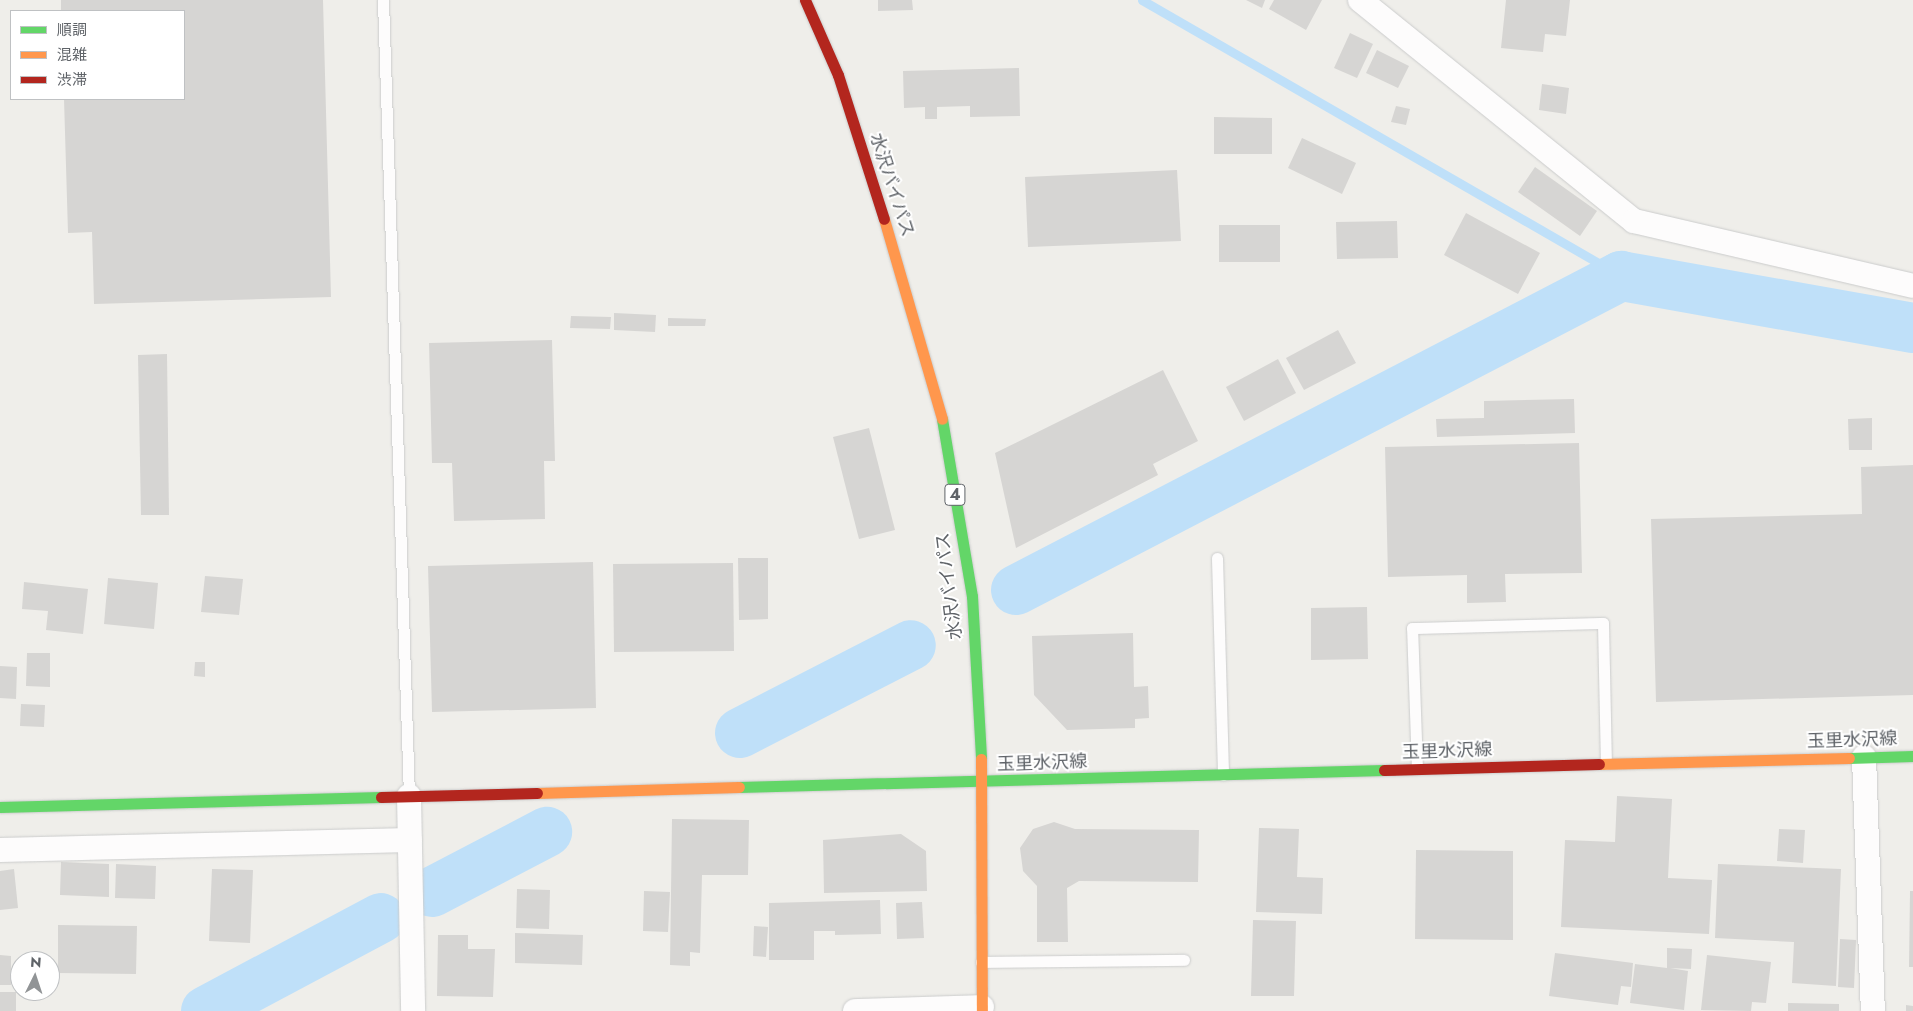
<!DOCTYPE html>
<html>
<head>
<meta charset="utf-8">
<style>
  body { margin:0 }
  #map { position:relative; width:1913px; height:1011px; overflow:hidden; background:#efeeea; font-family:Jost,"Noto Sans JP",sans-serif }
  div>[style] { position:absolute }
  .stream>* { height:9px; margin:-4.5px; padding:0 4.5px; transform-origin:4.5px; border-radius:4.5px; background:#bfe0f9 }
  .river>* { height:50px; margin:-25px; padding:0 25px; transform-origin:25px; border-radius:25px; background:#bfe0f9 }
  .building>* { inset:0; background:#d6d5d3 }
  .roads { filter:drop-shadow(0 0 1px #cbcccc) drop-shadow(0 0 1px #cbcccc) }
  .lane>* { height:11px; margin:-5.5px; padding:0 5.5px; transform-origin:5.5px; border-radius:5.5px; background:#fdfcfc }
  .street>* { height:24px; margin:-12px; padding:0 12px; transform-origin:12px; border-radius:12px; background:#fdfcfc }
  .fast>* { height:11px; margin:-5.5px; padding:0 5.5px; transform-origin:5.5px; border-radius:5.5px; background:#63d668 }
  .slow>* { height:11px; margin:-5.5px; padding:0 5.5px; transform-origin:5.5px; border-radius:5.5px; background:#ff974d }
  .jam>* { height:11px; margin:-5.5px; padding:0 5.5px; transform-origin:5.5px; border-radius:5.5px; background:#b3261e }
  span { translate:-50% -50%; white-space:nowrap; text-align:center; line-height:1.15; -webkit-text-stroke:4px #fff; paint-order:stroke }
  .shield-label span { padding:1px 4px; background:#fff; border:1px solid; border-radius:4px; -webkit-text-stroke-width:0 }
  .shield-label { font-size:16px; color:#5f6368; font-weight:700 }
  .street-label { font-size:18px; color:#5f6368 }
  .legend { position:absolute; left:10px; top:10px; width:175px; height:90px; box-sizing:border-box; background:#fff; border:1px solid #bfc1c3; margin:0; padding:6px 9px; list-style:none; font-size:15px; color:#5f6368 }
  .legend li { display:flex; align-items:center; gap:10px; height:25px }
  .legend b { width:25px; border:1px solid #bfc1c3 }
  .north { position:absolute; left:10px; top:951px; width:50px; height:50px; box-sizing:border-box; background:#fff; border:1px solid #bfc1c3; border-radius:50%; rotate:4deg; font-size:14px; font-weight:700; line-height:20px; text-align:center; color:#5f6368 }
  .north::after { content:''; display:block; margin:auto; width:18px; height:22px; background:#919496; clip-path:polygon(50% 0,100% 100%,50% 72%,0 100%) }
</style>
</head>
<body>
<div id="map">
  <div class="stream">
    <div style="left:1142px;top:0;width:553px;rotate:29.95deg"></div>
  </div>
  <div class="river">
    <div style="left:1016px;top:590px;width:682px;rotate:-27.43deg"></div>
    <div style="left:1621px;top:276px;width:297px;rotate:10.1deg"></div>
    <div style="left:740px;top:733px;width:192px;rotate:-27.2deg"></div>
    <div style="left:432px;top:892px;width:130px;rotate:-27.6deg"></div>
    <div style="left:206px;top:1011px;width:198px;rotate:-28deg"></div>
  </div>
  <div class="building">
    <div style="clip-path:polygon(61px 0,323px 0,331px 297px,94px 304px,92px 232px,68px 233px,64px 99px,184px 99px,184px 11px,61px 11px)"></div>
    <div style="clip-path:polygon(878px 0,912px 0,913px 10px,878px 11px)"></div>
    <div style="clip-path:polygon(1246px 0,1265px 0,1262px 8px)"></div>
    <div style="clip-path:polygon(1274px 0,1322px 0,1306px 30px,1269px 9px)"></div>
    <div style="clip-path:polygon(1506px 0,1570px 0,1566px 36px,1545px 34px,1543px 52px,1501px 48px)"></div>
    <div style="clip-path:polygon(1350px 33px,1373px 44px,1357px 78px,1334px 68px)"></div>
    <div style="clip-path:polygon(1377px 50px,1409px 66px,1398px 88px,1366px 73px)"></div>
    <div style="clip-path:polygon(1019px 68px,1020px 116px,970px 117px,970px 106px,937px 107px,937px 119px,925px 119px,925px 107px,904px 108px,903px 71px)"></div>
    <div style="clip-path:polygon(1542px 84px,1569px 88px,1566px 114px,1539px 110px)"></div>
    <div style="clip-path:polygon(1396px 106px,1410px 109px,1406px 125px,1391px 122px)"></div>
    <div style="clip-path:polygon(1214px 117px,1272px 118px,1272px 154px,1214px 154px)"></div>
    <div style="clip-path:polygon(1302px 138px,1356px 163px,1342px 194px,1288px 168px)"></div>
    <div style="clip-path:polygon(1535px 167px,1597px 211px,1580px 236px,1518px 192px)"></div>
    <div style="clip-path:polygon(1177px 170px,1181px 241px,1028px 247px,1025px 177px)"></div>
    <div style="clip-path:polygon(1466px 213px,1540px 253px,1518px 294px,1444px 255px)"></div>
    <div style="clip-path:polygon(1397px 221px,1398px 258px,1337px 259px,1336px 222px)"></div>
    <div style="clip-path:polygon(1219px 225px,1280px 225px,1280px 262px,1219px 262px)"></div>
    <div style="clip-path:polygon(614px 313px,656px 315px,655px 332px,614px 330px)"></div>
    <div style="clip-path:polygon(571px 316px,611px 317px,610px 329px,570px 328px)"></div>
    <div style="clip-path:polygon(668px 318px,706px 319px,705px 326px,668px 326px)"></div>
    <div style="clip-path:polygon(1338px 330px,1356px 363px,1304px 390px,1286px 358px)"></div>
    <div style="clip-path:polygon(552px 340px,555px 461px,544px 461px,545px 519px,454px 521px,452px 463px,432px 463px,429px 343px)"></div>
    <div style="clip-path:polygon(167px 354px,169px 515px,141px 515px,138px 355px)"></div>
    <div style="clip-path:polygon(1278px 359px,1296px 393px,1244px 421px,1226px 387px)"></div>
    <div style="clip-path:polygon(1163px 370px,1198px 441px,1153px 464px,1158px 475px,1016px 548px,995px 453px)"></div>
    <div style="clip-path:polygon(1574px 399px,1575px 433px,1437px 437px,1436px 419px,1484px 418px,1484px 401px)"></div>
    <div style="clip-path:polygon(1872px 418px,1872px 450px,1849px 450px,1848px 419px)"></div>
    <div style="clip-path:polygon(869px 428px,895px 530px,859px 539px,833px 437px)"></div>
    <div style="clip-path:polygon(1579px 443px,1582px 573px,1505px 574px,1506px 602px,1467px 603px,1467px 575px,1388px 577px,1385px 447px)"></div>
    <div style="clip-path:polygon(1913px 465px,1913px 695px,1656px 702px,1651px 519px,1862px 514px,1861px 467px)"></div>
    <div style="clip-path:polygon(738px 558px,768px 558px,768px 619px,739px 620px)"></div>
    <div style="clip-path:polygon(593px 562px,596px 708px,432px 712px,428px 566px)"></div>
    <div style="clip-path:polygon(733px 563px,734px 651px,614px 652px,613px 564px)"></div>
    <div style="clip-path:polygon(205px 576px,243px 579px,239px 615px,201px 612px)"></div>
    <div style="clip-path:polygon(108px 578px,158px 583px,154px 629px,104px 624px)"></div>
    <div style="clip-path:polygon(24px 582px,88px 589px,83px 634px,46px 630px,48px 611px,22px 609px)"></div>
    <div style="clip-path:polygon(1367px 607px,1368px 659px,1311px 660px,1311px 608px)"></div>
    <div style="clip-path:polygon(1133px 633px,1134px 687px,1148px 686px,1149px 718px,1135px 719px,1135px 728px,1067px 730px,1034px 695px,1032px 636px)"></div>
    <div style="clip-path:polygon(27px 653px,50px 653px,50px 687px,26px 686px)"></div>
    <div style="clip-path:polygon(195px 662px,205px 662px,205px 677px,194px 676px)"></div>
    <div style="clip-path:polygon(0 666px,17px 667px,16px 699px,0 698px)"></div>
    <div style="clip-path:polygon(21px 704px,45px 705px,44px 727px,20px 726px)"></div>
    <div style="clip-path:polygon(1617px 796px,1672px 799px,1668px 878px,1712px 880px,1709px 934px,1561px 927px,1565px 840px,1615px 842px)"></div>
    <div style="clip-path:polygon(672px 819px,749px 820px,748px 875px,702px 875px,700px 953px,690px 952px,690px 966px,670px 965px)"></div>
    <div style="clip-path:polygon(1054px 822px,1075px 829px,1199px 830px,1198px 882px,1079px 881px,1067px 888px,1068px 942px,1037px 942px,1037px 886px,1023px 871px,1020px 848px,1033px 829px)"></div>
    <div style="clip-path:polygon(1259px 828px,1299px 829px,1297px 877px,1323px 878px,1322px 914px,1256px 912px)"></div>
    <div style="clip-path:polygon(1779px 829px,1805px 830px,1803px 863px,1777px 861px)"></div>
    <div style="clip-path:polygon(901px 834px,926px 851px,927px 891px,824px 893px,823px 840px)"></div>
    <div style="clip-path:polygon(1416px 850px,1513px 851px,1513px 940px,1415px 939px)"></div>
    <div style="clip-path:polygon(61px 862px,109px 864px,109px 897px,60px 895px)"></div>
    <div style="clip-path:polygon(116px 864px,156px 866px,155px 899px,115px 898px)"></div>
    <div style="clip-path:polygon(1718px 864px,1841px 869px,1836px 986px,1792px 983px,1794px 942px,1715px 938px)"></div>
    <div style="clip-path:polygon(14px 869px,18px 908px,0 910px,0 871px)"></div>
    <div style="clip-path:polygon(212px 869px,253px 870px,250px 943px,209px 941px)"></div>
    <div style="clip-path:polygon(517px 889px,550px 890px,549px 929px,516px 928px)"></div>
    <div style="clip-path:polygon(644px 891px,670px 892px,668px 932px,643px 931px)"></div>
    <div style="clip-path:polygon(1910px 891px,1913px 891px,1913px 967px,1909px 967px)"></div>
    <div style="clip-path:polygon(880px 900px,881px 934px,835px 935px,835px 931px,814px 931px,814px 960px,769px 960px,769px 903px)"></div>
    <div style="clip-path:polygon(922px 902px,924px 938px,897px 939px,896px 903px)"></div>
    <div style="clip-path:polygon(1253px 920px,1296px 921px,1294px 996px,1251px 996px)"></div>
    <div style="clip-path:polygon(58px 925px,137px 926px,136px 974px,58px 973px)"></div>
    <div style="clip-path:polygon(754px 926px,768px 927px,766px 957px,753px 956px)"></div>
    <div style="clip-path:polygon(515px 933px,583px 935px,582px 965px,515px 963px)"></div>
    <div style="clip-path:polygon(438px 935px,468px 935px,468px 949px,495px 949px,493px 997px,437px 996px)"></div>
    <div style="clip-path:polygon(1840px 939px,1856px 940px,1854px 988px,1838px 987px)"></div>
    <div style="clip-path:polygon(1667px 948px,1692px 949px,1691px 969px,1670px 968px,1688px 971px,1684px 1010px,1630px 1003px,1635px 964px,1667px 968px)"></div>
    <div style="clip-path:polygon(1555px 953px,1633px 963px,1631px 987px,1621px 986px,1618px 1005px,1549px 996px)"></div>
    <div style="clip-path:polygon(0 955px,11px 956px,11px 985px,0 985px)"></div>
    <div style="clip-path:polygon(1707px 955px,1771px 962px,1766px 1003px,1752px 1002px,1751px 1011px,1701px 1010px)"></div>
    <div style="clip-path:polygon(0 992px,16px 992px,16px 1011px,0 1011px)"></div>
    <div style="clip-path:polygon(1788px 1003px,1839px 1004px,1839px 1011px,1788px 1011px)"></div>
    <div style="clip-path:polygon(1906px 1005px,1913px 1006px,1913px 1011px,1906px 1011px)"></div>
  </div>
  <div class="roads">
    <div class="lane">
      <div style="left:383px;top:0;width:796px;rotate:88.13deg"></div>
      <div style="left:1217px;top:558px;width:217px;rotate:88.4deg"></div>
      <div style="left:1417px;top:769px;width:141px;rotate:-92deg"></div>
      <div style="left:1412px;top:628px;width:191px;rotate:-1.5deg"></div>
      <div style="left:1603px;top:623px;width:141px;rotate:88.8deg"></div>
      <div style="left:981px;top:962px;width:203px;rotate:-0.6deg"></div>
    </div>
    <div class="street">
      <div style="left:1360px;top:0;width:352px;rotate:38.9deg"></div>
      <div style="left:1634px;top:221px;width:286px;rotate:13.1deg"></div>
      <div style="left:1864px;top:757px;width:254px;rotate:88deg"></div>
      <div style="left:409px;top:796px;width:215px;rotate:88.9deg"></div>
      <div style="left:0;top:850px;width:410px;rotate:-1.4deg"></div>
      <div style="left:855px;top:1011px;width:127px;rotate:-1.8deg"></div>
    </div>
    <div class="fast">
      <div style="left:942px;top:419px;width:180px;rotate:80.4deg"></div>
      <div style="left:972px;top:596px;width:163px;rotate:86.8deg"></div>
      <div style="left:1849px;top:758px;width:64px;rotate:-1.8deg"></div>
      <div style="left:739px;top:787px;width:645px;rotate:-1.51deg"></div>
      <div style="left:0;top:807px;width:381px;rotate:-1.5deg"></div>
    </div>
    <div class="slow">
      <div style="left:884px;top:219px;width:208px;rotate:73.8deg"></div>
      <div style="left:981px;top:759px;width:252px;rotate:89.8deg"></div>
      <div style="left:1599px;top:764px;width:250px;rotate:-1.4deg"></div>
      <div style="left:537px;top:793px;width:202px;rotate:-1.7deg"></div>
    </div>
    <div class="jam">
      <div style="left:805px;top:0;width:82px;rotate:66.3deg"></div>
      <div style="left:838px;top:75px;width:151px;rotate:72.3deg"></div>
      <div style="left:1384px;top:770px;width:215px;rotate:-1.6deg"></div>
      <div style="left:381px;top:797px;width:156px;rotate:-1.5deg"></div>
    </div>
  </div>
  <div class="shield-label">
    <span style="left:955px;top:495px">4</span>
  </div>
  <div class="street-label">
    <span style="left:892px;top:185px;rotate:72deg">水沢バイパス</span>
    <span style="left:949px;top:586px;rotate:-97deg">水沢バイパス</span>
    <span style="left:1852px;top:740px;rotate:-2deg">玉里水沢線</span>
    <span style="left:1447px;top:751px;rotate:-2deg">玉里水沢線</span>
    <span style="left:1042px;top:763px;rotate:-2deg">玉里水沢線</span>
  </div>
  <ul class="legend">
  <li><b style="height:6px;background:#63d668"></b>順調</li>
  <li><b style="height:6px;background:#ff974d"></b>混雑</li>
  <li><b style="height:6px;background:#b3261e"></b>渋滞</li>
  </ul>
  <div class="north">N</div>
</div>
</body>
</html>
